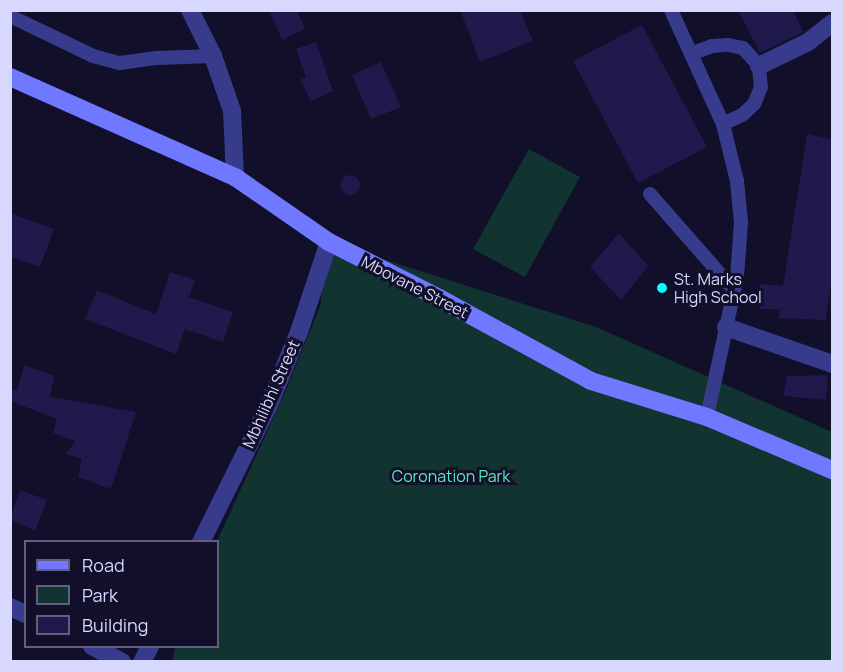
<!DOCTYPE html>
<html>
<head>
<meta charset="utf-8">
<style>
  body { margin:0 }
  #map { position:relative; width:843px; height:672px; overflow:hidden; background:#110f2a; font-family:Manrope,sans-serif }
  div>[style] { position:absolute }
  .green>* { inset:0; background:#113430 }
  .building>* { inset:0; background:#1f194c }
  .round { border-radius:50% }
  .lane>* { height:14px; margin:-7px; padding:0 7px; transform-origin:7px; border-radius:7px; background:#363b8c }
  .street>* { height:18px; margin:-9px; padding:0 9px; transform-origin:9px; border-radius:9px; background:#363b8c }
  .secondary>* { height:18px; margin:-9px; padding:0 9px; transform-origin:9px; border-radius:9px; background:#6f78ff }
  .dots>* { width:16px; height:16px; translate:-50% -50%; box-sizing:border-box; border:3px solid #110f2a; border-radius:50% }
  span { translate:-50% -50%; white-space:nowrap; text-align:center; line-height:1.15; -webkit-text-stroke:6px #110f2a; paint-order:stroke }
  .poi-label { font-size:16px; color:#d8d8ff }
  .left { translate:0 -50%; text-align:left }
  .street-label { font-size:16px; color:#d8d8ff }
  .park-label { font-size:16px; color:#5ae8b8 }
  .frame { position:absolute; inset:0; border:12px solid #d8d8ff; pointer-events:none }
  .legend { position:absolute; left:24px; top:540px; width:195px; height:108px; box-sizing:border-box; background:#110f2a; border:2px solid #615f7f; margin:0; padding:8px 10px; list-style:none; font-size:18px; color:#d8d8ff }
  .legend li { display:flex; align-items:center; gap:12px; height:30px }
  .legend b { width:30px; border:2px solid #615f7f }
</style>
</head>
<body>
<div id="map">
  <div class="green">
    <div style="clip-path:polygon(529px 149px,580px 177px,525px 277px,473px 249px)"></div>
    <div style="clip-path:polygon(329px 242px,596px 327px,832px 432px,832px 661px,172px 662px,175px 647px,218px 646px,217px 541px,284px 395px,320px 306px)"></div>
  </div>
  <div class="building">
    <div style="clip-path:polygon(269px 10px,297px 10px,305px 29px,282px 40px)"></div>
    <div style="clip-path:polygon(460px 10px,520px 10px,533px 41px,480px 62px)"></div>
    <div style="clip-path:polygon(738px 10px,793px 10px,803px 32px,760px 53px)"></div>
    <div style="clip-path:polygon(642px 25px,707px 147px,638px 183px,573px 61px)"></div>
    <div style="clip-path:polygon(316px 42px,333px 91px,311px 101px,300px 80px,306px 77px,296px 49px)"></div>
    <div style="clip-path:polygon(381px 62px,401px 107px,371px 119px,352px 75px)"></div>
    <div style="clip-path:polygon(807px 134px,832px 139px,832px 275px,826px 320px,778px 318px,780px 309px,760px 309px,760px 284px,783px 286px)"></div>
    <div class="round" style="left:340px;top:175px;width:20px;height:20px"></div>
    <div style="clip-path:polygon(10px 213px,54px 229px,40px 267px,10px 256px)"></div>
    <div style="clip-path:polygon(619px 233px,648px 266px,621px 300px,590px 267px)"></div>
    <div style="clip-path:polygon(170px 272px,195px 280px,189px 297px,233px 312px,223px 342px,185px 329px,176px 354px,85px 319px,97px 290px,156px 314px)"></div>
    <div style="clip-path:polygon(24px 365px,54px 376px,50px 397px,136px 412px,111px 489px,78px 477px,82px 459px,66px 454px,75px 441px,53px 433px,57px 419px,10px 401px,10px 390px,17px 391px)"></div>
    <div style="clip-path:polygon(828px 375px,826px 400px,783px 396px,787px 376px)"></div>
    <div style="clip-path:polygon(20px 490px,47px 500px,35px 531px,10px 519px)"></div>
  </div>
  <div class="lane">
    <div style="left:671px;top:10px;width:125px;rotate:65.5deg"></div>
    <div style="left:723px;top:124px;width:59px;rotate:76.2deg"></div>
    <div style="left:737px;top:181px;width:41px;rotate:84.4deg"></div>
    <div style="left:741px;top:222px;width:55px;rotate:94.2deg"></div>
    <div style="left:737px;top:277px;width:143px;rotate:102.1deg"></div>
    <div style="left:10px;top:16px;width:92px;rotate:25.7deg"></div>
    <div style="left:93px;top:56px;width:28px;rotate:15deg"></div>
    <div style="left:120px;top:63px;width:37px;rotate:-8deg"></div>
    <div style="left:157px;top:58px;width:56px;rotate:-2deg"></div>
    <div style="left:691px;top:54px;width:22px;rotate:-21deg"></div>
    <div style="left:712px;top:46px;width:16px;rotate:-4deg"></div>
    <div style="left:728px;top:45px;width:15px;rotate:11deg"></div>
    <div style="left:743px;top:48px;width:24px;rotate:48deg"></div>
    <div style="left:759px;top:66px;width:21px;rotate:85deg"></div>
    <div style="left:761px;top:87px;width:18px;rotate:112deg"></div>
    <div style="left:754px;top:104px;width:16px;rotate:137deg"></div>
    <div style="left:742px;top:115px;width:21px;rotate:155deg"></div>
    <div style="left:650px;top:194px;width:128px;rotate:48.8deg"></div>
  </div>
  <div class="street">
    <div style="left:190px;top:10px;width:51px;rotate:63.4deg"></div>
    <div style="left:213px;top:56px;width:58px;rotate:70.9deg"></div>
    <div style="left:232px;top:111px;width:66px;rotate:87.4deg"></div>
    <div style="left:759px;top:66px;width:55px;rotate:-26.1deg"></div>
    <div style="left:808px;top:42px;width:31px;rotate:-38deg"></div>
    <div style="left:726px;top:327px;width:112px;rotate:19.2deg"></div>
    <div style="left:201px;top:542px;width:153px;rotate:-63.6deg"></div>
    <div style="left:269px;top:405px;width:79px;rotate:-67.7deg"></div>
    <div style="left:299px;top:332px;width:95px;rotate:-71.6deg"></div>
    <div style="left:10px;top:607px;width:17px;rotate:24deg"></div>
    <div style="left:92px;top:646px;width:34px;rotate:28deg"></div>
    <div style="left:142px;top:662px;width:18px;rotate:-63deg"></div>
  </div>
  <div class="secondary">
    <div style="left:10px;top:77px;width:246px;rotate:24deg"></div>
    <div style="left:235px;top:177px;width:114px;rotate:34.7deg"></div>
    <div style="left:329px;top:242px;width:123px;rotate:27deg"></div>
    <div style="left:439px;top:298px;width:173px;rotate:28.6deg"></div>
    <div style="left:591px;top:381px;width:121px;rotate:17.2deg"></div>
    <div style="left:707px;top:417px;width:136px;rotate:23deg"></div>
  </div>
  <div class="dots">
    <div style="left:662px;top:288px;background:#04fdff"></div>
  </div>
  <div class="poi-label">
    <span class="left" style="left:674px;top:288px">St. Marks<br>High School</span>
  </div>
  <div class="street-label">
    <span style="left:415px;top:287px;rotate:27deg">Mbovane Street</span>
    <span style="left:271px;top:394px;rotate:-66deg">Mbhilibhi Street</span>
  </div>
  <div class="park-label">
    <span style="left:451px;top:476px">Coronation Park</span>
  </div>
  <div class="frame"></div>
  <ul class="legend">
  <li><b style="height:8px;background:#6f78ff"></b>Road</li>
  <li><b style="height:16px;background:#113430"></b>Park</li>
  <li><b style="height:16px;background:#1f194c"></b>Building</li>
  </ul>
</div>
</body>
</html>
